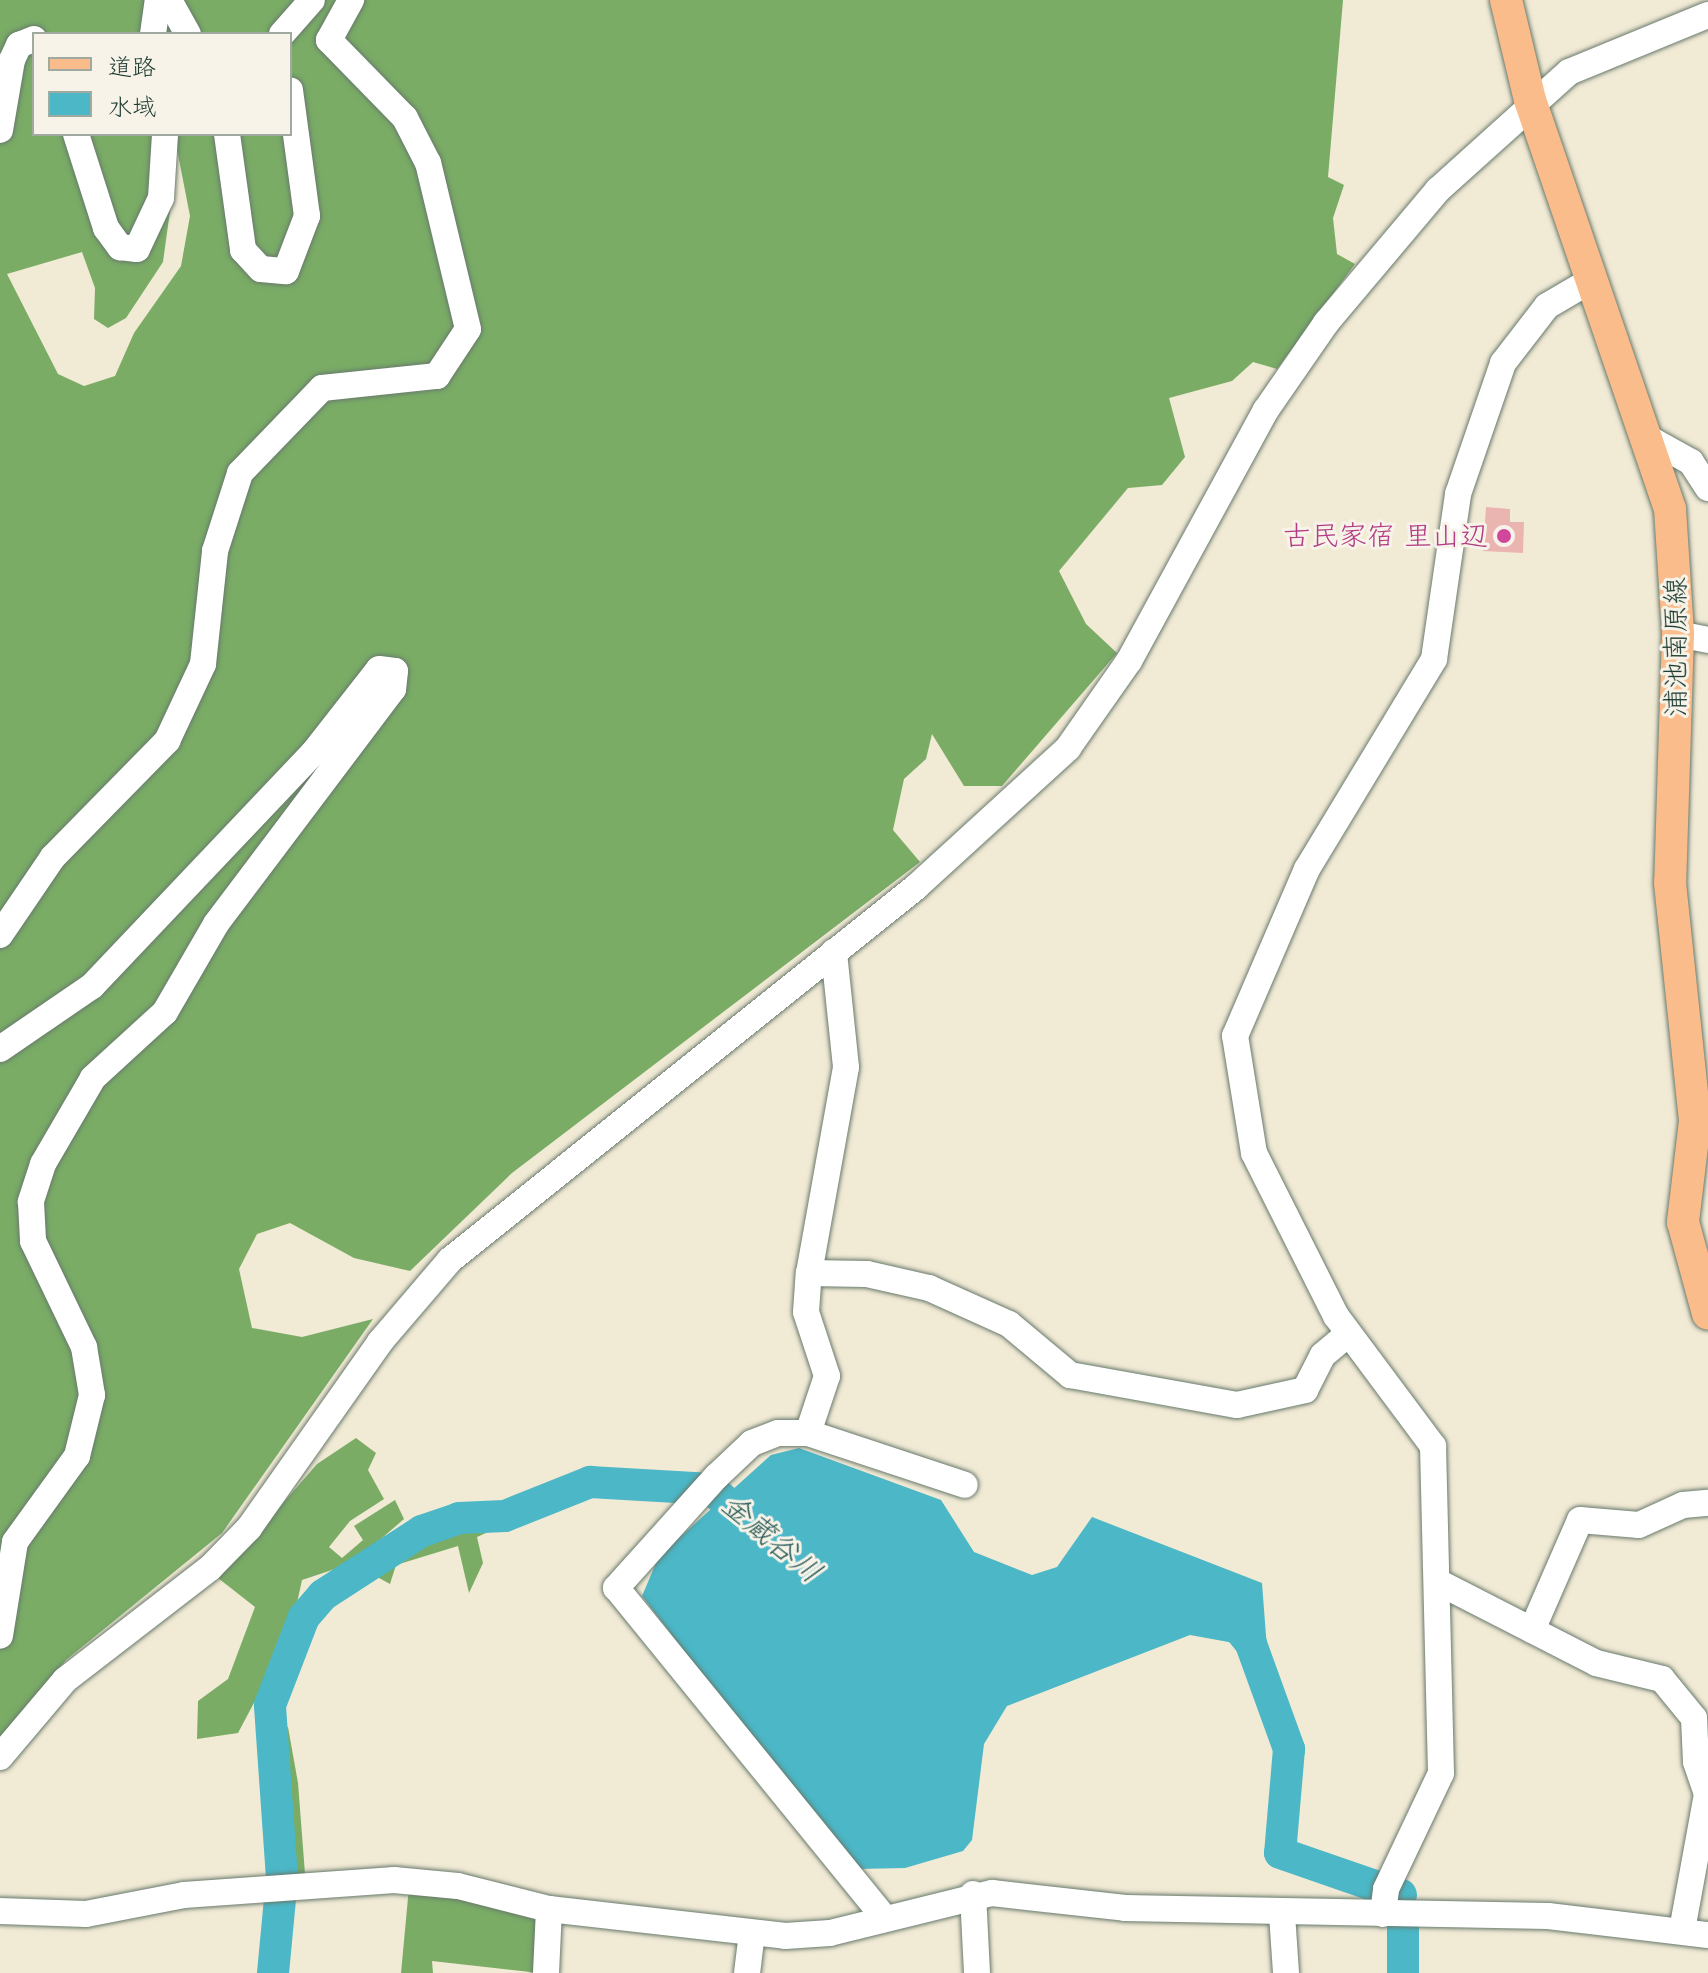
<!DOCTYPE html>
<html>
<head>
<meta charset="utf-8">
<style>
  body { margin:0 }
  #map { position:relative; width:1708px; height:1973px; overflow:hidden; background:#f1ead5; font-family:"Comic Neue","Klee One",sans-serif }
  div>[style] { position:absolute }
  .forest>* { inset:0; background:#7aac66 }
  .water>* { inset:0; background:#4bb7c7 }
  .river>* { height:32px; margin:-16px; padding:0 16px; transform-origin:16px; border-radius:16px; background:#4bb7c7 }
  .building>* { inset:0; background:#eab5b1 }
  .roads { filter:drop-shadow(0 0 2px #687a6c) drop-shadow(0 0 2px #687a6c) }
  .minor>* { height:26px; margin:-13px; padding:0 13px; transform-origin:13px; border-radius:13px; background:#fff }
  .major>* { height:32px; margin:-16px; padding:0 16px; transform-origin:16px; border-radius:16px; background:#f9bc8a }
  .dots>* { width:22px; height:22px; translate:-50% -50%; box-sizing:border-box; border:4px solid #f7f3e8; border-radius:50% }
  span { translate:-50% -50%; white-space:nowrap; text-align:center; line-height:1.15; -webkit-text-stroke:6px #f7f3e8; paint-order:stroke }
  .hotel-label { font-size:28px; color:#b23c85 }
  .right { translate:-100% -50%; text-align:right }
  .street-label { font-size:28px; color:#1f3d34 }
  .water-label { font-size:30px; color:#2a5c59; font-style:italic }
  .legend { position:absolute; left:32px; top:32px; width:260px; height:104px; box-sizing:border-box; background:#f7f3e8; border:2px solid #a1aaa0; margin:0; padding:10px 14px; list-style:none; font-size:24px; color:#1f3d34 }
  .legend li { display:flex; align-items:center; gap:16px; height:40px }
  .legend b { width:40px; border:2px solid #a1aaa0 }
</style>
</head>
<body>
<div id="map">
  <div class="forest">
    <div style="clip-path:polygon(evenodd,0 0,1343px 0,1328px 177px,1344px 185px,1333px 218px,1337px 254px,1355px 264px,1277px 369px,1253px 362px,1232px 381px,1169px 398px,1185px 457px,1162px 485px,1128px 488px,1059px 571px,1086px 624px,1117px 653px,1002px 786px,964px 786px,932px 734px,926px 759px,904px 779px,893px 830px,920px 862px,512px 1173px,410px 1271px,354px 1258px,290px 1223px,257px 1234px,239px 1269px,252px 1328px,302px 1337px,373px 1319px,222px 1533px,66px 1660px,0 1738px,0 0,34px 34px,290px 34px,290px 134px,174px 134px,190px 216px,181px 266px,134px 333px,115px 376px,84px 386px,58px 374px,7px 274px,82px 252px,95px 288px,94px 319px,108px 328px,126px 318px,163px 262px,174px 182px,162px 134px,34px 134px,34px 34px)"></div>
    <div style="clip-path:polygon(356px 1438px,376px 1453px,368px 1470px,384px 1499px,350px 1521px,329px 1547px,342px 1558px,363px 1540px,354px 1526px,395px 1500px,404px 1519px,353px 1563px,302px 1580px,290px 1635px,238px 1733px,197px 1739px,198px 1701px,228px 1679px,255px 1607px,218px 1578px,317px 1464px)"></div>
    <div style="clip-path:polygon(528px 1514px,477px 1537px,483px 1563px,469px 1593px,458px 1546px,396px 1565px,390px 1584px,370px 1573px,427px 1535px)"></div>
    <div style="clip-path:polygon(288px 1727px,298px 1783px,305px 1874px,288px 1874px,277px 1728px)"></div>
    <div style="clip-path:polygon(409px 1887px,544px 1914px,539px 1973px,432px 1961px,433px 1973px,401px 1973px)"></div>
  </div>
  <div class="water">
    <div style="clip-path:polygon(799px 1448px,941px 1500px,974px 1552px,1032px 1575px,1057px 1567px,1092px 1517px,1262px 1583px,1267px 1649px,1190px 1635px,1007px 1706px,984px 1744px,972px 1840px,963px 1851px,905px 1868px,858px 1869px,837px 1852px,642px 1596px,659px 1556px,771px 1455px)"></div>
  </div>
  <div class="river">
    <div style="left:1227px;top:1614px;width:38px;rotate:51deg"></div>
    <div style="left:1251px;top:1644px;width:112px;rotate:70.1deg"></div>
    <div style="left:1289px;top:1749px;width:104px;rotate:94.9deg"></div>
    <div style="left:1280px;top:1853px;width:128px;rotate:19.1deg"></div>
    <div style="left:273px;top:1973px;width:95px;rotate:-84.6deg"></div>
    <div style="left:282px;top:1878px;width:173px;rotate:-94deg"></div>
    <div style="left:270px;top:1705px;width:94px;rotate:-68.9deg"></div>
    <div style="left:304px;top:1617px;width:29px;rotate:-49deg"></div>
    <div style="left:323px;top:1595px;width:118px;rotate:-32.9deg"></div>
    <div style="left:422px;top:1531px;width:39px;rotate:-19deg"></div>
    <div style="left:459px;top:1518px;width:46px;rotate:-2.5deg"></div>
    <div style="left:505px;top:1516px;width:92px;rotate:-21.8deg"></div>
    <div style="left:590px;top:1482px;width:121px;rotate:3.3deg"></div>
    <div style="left:711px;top:1489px;width:55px;rotate:40.6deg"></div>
    <div style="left:1403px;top:1973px;width:46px;rotate:-90deg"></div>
  </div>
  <div class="building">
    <div style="clip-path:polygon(1486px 507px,1510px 509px,1510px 522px,1524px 522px,1523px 553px,1483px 551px)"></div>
  </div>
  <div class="roads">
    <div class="minor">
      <div style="left:169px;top:0;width:39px;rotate:61deg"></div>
      <div style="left:153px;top:34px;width:34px;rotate:-82deg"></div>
      <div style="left:282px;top:34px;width:45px;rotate:-48.6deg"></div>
      <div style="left:0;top:130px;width:71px;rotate:-80.3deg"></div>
      <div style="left:12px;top:60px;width:17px;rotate:-65deg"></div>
      <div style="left:19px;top:45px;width:16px;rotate:-22deg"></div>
      <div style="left:76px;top:134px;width:99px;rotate:72.3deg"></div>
      <div style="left:106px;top:228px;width:24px;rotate:54deg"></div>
      <div style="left:120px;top:247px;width:17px;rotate:7deg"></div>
      <div style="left:137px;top:249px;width:56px;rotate:-64.8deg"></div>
      <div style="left:161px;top:198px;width:64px;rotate:-86.4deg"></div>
      <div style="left:227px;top:134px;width:117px;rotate:82.1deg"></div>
      <div style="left:243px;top:250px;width:26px;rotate:47deg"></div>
      <div style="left:261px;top:269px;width:25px;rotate:5deg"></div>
      <div style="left:286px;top:271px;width:59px;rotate:-69.1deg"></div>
      <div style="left:307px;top:216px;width:127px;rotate:-97.7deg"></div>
      <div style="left:1648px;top:438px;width:49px;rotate:29.2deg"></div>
      <div style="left:1691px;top:462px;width:31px;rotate:57deg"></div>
      <div style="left:1678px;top:634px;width:31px;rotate:11deg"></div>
      <div style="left:0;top:935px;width:94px;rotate:-55.8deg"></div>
      <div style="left:53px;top:857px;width:163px;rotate:-45.5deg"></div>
      <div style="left:167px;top:741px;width:85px;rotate:-64.9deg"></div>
      <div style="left:203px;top:664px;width:114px;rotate:-83.9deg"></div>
      <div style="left:215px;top:551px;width:82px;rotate:-72.2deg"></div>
      <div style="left:240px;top:473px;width:118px;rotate:-46deg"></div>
      <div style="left:322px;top:388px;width:116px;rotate:-6deg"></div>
      <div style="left:437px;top:376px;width:56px;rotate:-56.6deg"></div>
      <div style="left:468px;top:329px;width:171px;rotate:-103.5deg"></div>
      <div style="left:428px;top:163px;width:51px;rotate:-117.1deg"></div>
      <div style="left:405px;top:118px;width:109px;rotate:-134.3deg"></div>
      <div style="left:329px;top:40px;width:46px;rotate:-61.2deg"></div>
      <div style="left:0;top:1049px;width:112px;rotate:-34.4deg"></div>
      <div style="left:92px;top:986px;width:323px;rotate:-46.5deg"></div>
      <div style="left:314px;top:752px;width:105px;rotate:-51.9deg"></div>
      <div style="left:379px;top:669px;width:16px;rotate:7deg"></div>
      <div style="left:395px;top:671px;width:18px;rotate:96deg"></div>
      <div style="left:393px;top:689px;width:294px;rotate:127deg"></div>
      <div style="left:216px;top:924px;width:102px;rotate:120.1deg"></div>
      <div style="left:165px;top:1012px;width:98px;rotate:137.5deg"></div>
      <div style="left:93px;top:1078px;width:99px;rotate:120.2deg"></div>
      <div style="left:43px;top:1164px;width:40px;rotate:108deg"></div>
      <div style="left:31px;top:1202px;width:39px;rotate:87deg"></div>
      <div style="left:33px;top:1241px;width:118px;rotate:64.3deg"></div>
      <div style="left:84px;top:1347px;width:49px;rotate:80.5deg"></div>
      <div style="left:92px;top:1395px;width:63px;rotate:103.8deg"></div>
      <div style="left:77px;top:1456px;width:106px;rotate:125.8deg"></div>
      <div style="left:15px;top:1542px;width:95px;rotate:99.1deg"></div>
      <div style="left:809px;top:1273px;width:58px;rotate:1deg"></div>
      <div style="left:867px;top:1274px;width:64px;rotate:12.7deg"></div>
      <div style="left:929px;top:1288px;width:88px;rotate:24.2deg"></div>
      <div style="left:1009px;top:1324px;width:80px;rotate:39.9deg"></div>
      <div style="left:1070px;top:1375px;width:170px;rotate:10.2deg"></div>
      <div style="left:1237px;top:1405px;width:70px;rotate:-12.4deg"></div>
      <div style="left:1305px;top:1390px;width:39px;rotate:-63deg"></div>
      <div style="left:1323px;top:1355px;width:33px;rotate:-40deg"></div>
      <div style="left:808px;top:1433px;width:60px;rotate:-71.6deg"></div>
      <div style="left:827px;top:1376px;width:67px;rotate:-108.2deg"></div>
      <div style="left:806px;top:1312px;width:39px;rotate:-86deg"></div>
      <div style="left:809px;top:1273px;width:209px;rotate:-79.8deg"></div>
      <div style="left:846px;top:1067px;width:116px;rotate:-96deg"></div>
      <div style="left:1440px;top:1583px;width:175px;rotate:27.1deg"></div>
      <div style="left:1596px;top:1663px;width:68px;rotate:13.6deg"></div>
      <div style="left:1662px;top:1679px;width:50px;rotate:50.6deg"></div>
      <div style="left:1694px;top:1718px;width:44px;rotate:87.4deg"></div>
      <div style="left:1696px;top:1762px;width:34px;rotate:71deg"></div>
      <div style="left:1707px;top:1794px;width:138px;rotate:100.4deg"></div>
      <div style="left:1532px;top:1630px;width:120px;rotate:-66.4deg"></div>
      <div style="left:1580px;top:1520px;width:59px;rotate:4.8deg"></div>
      <div style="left:1639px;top:1525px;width:48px;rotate:-24.4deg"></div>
      <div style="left:1683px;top:1505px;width:25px;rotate:-5deg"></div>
      <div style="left:0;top:1757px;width:101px;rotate:-49.8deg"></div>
      <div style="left:65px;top:1680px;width:183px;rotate:-37.7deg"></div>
      <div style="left:210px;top:1568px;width:56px;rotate:-45.7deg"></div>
      <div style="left:249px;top:1528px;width:228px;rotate:-54.8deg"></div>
      <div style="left:380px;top:1342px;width:108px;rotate:-49.5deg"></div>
      <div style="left:450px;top:1260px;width:597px;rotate:-38.67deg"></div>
      <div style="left:916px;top:887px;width:206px;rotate:-42.4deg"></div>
      <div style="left:1068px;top:748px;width:106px;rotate:-55deg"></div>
      <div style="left:1129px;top:661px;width:286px;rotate:-61.4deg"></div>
      <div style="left:1266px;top:410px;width:106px;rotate:-55.4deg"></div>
      <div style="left:1326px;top:323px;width:174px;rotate:-49.9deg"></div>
      <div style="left:1438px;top:190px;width:176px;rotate:-42deg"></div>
      <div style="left:1569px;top:72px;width:150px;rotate:-22.3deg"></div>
      <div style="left:973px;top:1894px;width:79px;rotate:87.1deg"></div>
      <div style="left:0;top:1911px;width:86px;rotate:2deg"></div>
      <div style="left:86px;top:1914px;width:100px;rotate:-11deg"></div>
      <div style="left:184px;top:1895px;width:211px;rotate:-4.1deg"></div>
      <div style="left:394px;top:1880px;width:64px;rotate:5.4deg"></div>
      <div style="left:458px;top:1886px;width:94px;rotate:14.2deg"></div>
      <div style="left:549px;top:1909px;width:238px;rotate:6.5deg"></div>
      <div style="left:785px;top:1936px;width:45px;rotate:-3.8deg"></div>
      <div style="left:830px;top:1933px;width:167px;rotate:-13.9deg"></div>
      <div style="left:992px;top:1893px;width:134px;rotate:6.4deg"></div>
      <div style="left:1125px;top:1908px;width:423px;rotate:1.1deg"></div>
      <div style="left:1548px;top:1916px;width:161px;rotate:6.8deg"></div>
      <div style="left:1282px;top:1914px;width:59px;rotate:86.1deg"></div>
      <div style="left:1383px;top:1914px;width:25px;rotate:-83deg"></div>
      <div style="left:1386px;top:1889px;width:128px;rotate:-64.6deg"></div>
      <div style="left:1441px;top:1773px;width:327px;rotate:-91.4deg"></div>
      <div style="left:1433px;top:1446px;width:162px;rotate:-126.7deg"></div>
      <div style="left:1336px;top:1316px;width:182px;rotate:-116.7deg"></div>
      <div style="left:1254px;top:1153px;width:119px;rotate:-99.2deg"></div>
      <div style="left:1235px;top:1036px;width:182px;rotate:-66.7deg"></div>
      <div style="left:1307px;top:869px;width:245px;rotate:-58.8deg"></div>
      <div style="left:1434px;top:659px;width:167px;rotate:-81.7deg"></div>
      <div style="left:1458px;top:494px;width:139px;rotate:-71deg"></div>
      <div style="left:1503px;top:363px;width:72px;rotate:-52.3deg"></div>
      <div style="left:1547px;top:306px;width:50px;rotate:-30.2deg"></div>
      <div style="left:883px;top:1916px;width:423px;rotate:-129.1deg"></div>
      <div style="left:616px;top:1588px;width:151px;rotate:-48deg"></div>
      <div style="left:717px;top:1476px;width:48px;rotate:-43.3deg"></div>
      <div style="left:752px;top:1443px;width:28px;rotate:-21deg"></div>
      <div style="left:778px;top:1433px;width:30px"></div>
      <div style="left:808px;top:1433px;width:165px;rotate:18.3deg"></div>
      <div style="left:546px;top:1973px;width:64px;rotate:-87.3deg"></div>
      <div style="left:747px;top:1973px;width:40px;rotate:-82.9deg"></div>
    </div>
    <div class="major">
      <div style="left:1506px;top:0;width:103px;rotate:76.5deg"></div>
      <div style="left:1530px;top:100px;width:432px;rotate:71.1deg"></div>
      <div style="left:1670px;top:509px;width:125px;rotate:86.3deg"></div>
      <div style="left:1678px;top:634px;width:249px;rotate:91.8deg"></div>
      <div style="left:1670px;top:883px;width:239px;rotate:84deg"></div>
      <div style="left:1695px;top:1121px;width:102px;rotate:96.8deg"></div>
      <div style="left:1683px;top:1222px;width:95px;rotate:74.8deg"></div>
    </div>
  </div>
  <div class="dots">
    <div style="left:1504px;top:536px;background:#d1479c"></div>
  </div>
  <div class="hotel-label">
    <span class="right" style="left:1488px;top:536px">古民家宿 里山辺</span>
  </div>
  <div class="street-label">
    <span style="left:1676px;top:647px;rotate:-90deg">浦池南原線</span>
  </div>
  <div class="water-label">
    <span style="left:771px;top:1539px;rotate:40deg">金蔵谷川</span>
  </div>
  <ul class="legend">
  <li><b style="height:10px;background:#f9bc8a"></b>道路</li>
  <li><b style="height:22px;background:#4bb7c7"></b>水域</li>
  </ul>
</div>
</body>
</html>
